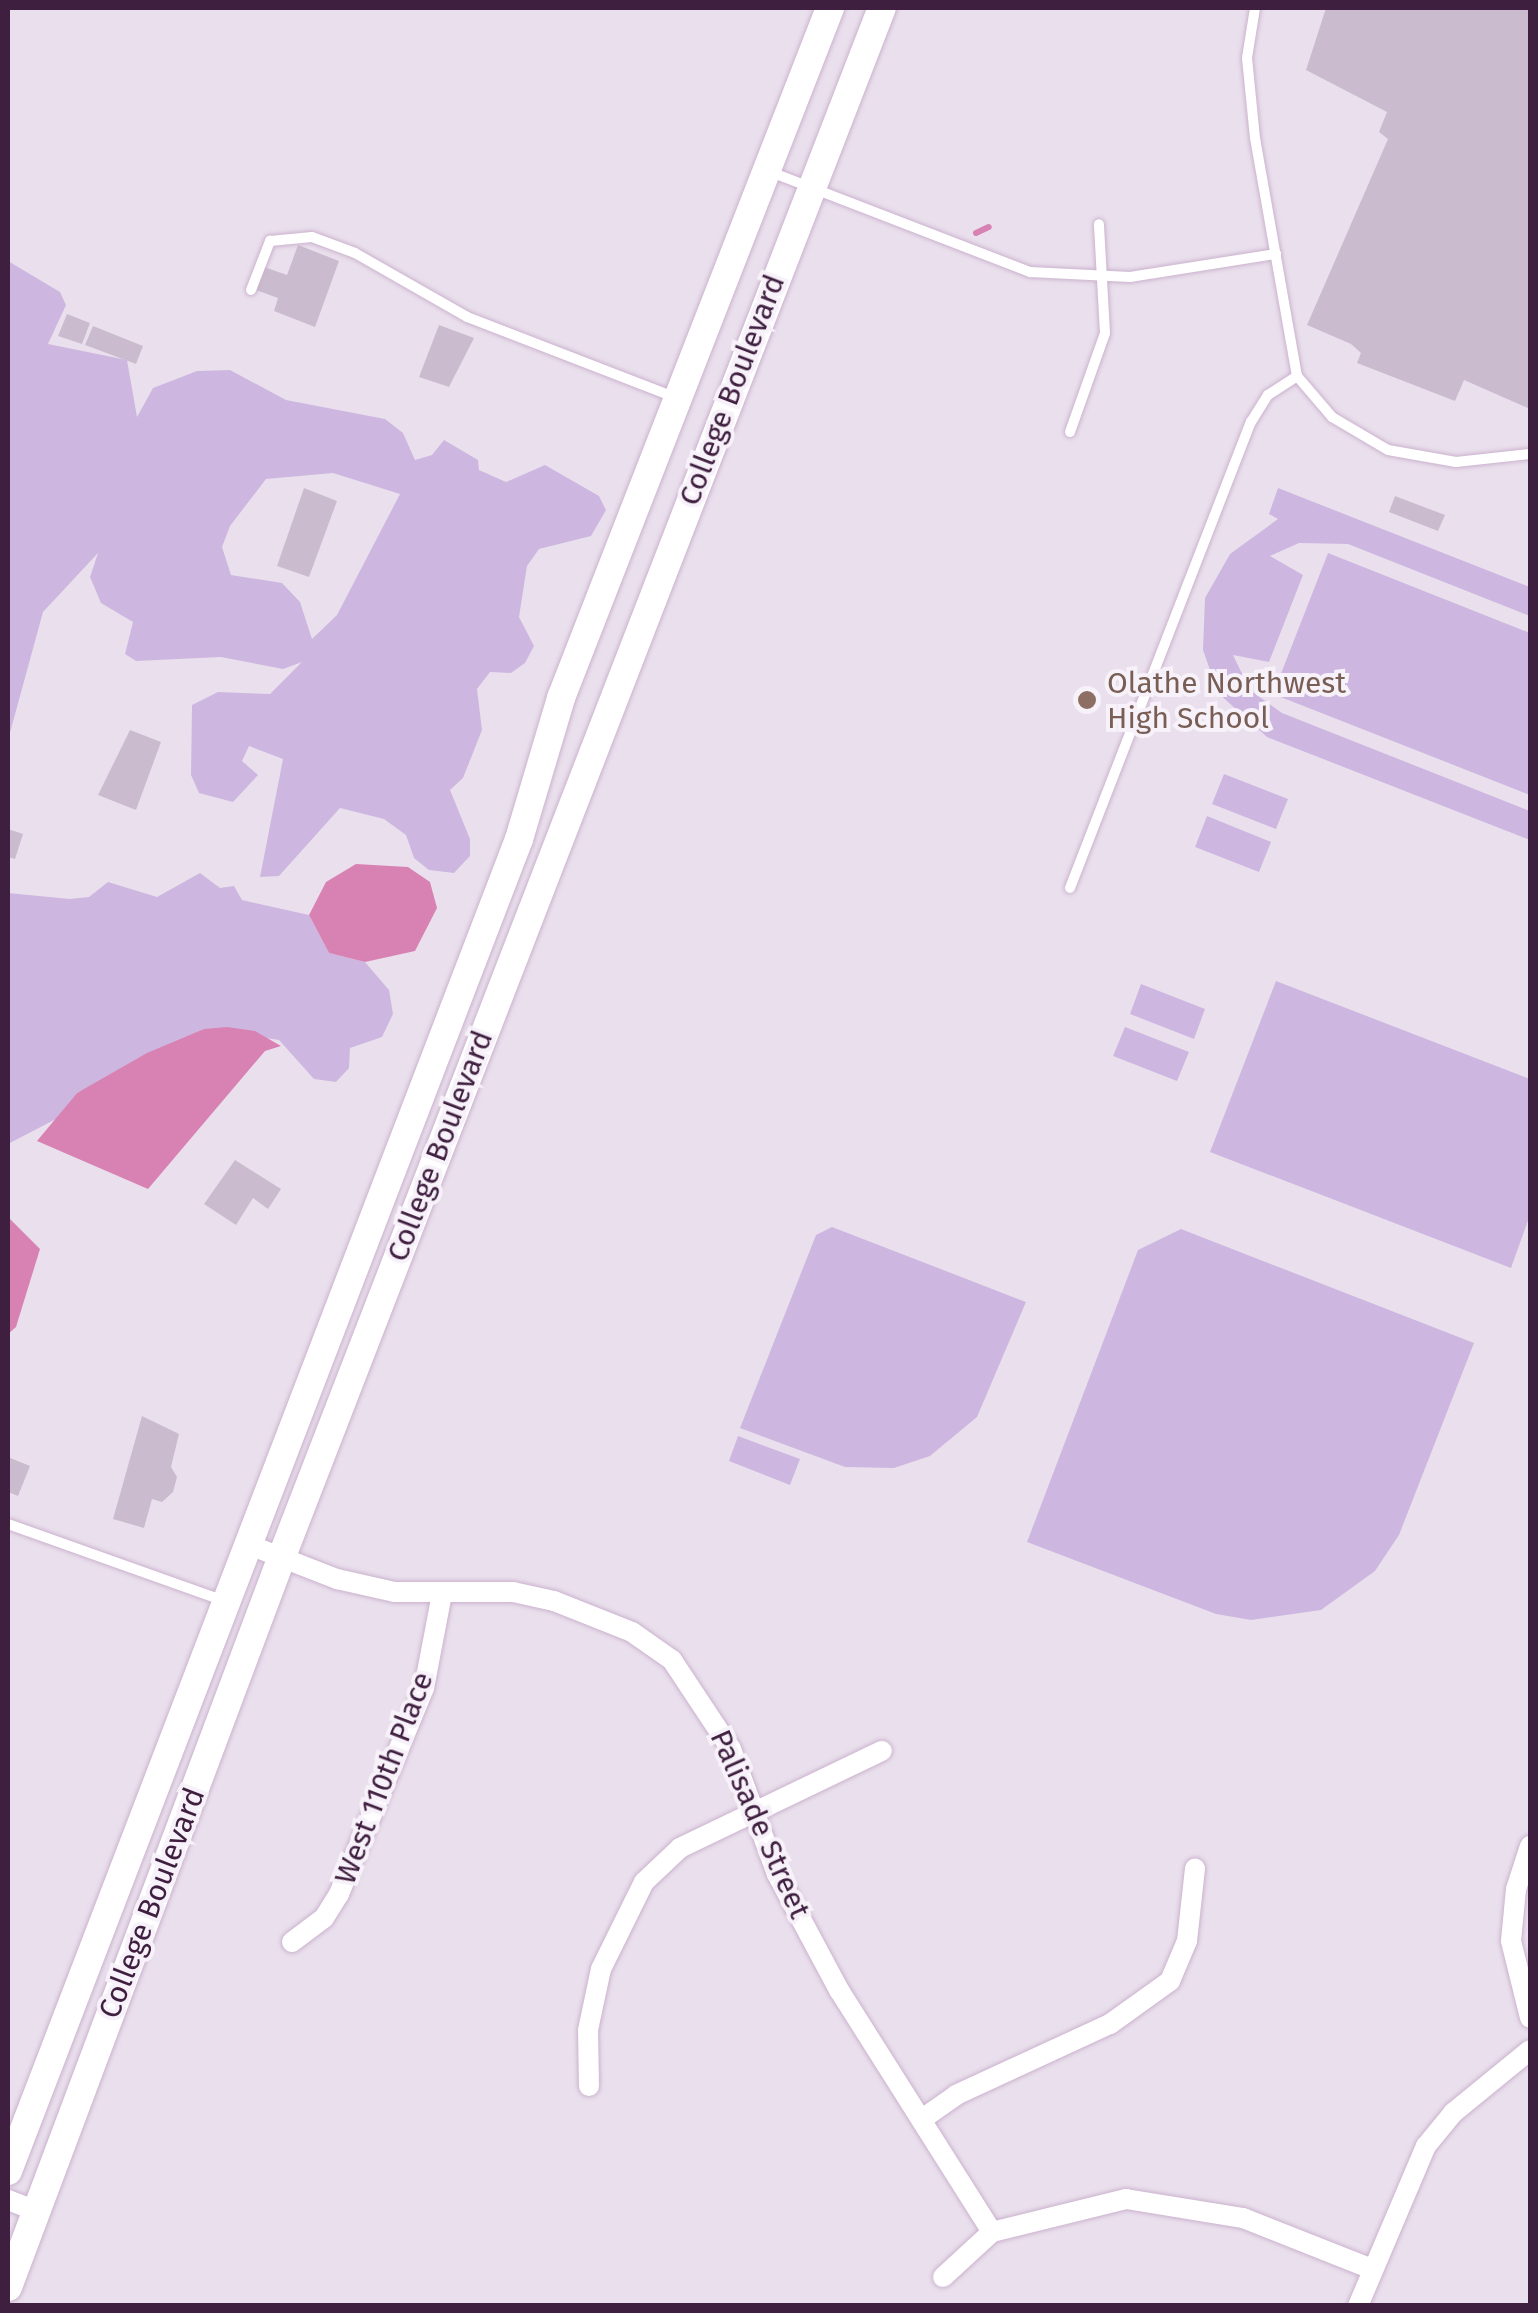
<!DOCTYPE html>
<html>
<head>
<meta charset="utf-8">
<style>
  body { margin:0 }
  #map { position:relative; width:1538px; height:2313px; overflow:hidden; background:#eae0ed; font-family:"Fira Sans",sans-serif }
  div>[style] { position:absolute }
  .green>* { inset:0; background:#cdb7e0 }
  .water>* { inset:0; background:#d882b4 }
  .stream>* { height:6px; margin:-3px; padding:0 3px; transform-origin:3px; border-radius:3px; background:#d882b4 }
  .building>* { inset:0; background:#cabcce }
  .roads { filter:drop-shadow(0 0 2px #cbb2ce) drop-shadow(0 0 2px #cbb2ce) }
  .lane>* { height:10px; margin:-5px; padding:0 5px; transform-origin:5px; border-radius:5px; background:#fff }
  .street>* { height:20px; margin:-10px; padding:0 10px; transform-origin:10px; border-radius:10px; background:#fff }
  .secondary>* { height:28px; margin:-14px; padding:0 14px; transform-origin:14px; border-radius:14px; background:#fff }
  .dots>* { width:28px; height:28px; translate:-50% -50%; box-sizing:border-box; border:5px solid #f7f1f9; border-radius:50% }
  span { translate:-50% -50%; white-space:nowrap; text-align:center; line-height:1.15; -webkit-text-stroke:8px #f7f1f9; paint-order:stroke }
  .street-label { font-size:30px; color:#3f1f3f }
  .education-label { font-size:30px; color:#785e54 }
  .left { translate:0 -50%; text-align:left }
  .frame { position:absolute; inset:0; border:10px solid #3f1f3f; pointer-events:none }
</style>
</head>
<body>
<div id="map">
  <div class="green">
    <div style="clip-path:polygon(evenodd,8px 261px,60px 292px,66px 305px,48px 344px,127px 360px,137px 417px,153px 388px,197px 371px,230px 370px,286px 400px,385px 419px,403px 433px,415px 460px,432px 455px,444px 440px,478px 460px,479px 470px,506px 482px,545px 465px,599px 496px,606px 510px,591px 536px,539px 549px,527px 566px,519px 617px,534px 646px,525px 663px,511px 673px,490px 672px,477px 689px,482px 730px,463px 778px,450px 790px,470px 839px,470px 856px,454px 873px,429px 870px,414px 858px,406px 835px,384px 819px,340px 808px,279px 876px,260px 877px,283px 759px,249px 746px,242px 761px,258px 775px,233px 802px,199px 793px,191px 775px,192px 705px,218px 692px,270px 694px,302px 662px,283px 669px,221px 657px,136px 661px,125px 654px,133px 622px,101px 603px,90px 577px,98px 553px,43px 612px,8px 740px,8px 261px,333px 473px,400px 494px,337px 615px,312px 639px,300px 602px,282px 583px,231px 575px,222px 547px,230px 526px,266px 479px,333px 473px)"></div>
    <div style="clip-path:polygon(1278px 488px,1530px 587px,1530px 616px,1348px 544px,1299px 543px,1270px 556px,1303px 575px,1269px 662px,1233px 655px,1250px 690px,1282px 713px,1530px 811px,1530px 840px,1267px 737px,1218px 693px,1203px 650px,1205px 598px,1230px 554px,1278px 519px,1269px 514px)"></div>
    <div style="clip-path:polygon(1328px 553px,1530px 633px,1530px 795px,1273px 694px)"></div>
    <div style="clip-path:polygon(1224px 774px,1288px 799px,1276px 829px,1212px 804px)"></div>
    <div style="clip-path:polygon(1207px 816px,1271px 842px,1259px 872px,1195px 847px)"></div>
    <div style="clip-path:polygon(200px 873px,220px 888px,234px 886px,242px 900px,309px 915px,329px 953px,365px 962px,389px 990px,393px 1014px,382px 1037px,350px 1048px,349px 1068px,336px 1082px,314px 1079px,279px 1040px,204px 1029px,77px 1093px,56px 1119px,8px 1144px,8px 893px,70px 899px,89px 897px,108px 882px,157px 897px)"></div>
    <div style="clip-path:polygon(1276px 981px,1530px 1079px,1530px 1215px,1511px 1268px,1210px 1152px)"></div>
    <div style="clip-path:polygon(1141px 984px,1205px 1009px,1194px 1039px,1130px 1014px)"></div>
    <div style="clip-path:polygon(1125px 1027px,1189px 1052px,1177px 1081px,1113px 1056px)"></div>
    <div style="clip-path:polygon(832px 1227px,1026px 1302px,977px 1417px,930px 1456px,894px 1468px,845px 1467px,740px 1428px,816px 1235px)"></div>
    <div style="clip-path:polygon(1181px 1229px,1474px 1343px,1399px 1535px,1375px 1571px,1321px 1610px,1251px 1620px,1216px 1614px,1027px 1542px,1138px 1250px)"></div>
    <div style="clip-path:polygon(738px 1436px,800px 1459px,790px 1485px,729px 1461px)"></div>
  </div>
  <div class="water">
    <div style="clip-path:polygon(356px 864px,408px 867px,430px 882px,437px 908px,415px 951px,365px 962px,329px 953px,309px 915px,326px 882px)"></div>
    <div style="clip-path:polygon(227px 1027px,255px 1031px,281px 1046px,265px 1051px,148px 1189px,37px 1141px,77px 1093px,147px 1053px,204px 1029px)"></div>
    <div style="clip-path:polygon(8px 1217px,40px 1249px,16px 1327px,8px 1334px)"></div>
  </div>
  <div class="stream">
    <div style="left:976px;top:233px;width:14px;rotate:-25deg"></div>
  </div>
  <div class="building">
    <div style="clip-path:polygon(1326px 8px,1530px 8px,1530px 409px,1464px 380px,1455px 401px,1357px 363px,1361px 353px,1351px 344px,1307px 325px,1388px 139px,1379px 132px,1387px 112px,1306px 70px)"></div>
    <div style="clip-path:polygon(298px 245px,339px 261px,315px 327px,274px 311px,278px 298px,256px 290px,264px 267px,287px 275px)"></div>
    <div style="clip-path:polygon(67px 314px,90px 323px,82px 344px,58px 336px)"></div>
    <div style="clip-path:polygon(439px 325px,474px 338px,449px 387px,419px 377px)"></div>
    <div style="clip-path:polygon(93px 326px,143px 346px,136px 364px,85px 345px)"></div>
    <div style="clip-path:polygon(304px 488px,337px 501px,309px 577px,277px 566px)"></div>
    <div style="clip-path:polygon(1395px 496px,1445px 515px,1438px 531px,1389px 512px)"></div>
    <div style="clip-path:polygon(130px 730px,161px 742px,136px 810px,98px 795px)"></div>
    <div style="clip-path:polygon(8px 829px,23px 834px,15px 859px,8px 857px)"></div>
    <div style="clip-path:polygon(235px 1160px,281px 1189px,268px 1209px,253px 1198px,236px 1225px,204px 1204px)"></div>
    <div style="clip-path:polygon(142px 1416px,179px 1434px,171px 1467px,177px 1477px,173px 1492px,162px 1502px,152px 1499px,144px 1528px,113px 1519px)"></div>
    <div style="clip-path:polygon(8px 1457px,30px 1466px,18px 1496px,8px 1492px)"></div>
  </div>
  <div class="roads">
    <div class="lane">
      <div style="left:1255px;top:8px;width:51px;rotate:99.1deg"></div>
      <div style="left:1247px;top:58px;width:80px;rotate:84.3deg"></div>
      <div style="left:1255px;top:138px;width:242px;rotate:80deg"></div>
      <div style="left:1297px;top:376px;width:54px;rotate:49.5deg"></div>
      <div style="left:1332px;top:417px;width:65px;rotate:30.5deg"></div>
      <div style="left:1388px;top:450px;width:69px;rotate:10deg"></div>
      <div style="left:1456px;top:462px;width:74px;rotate:-6.2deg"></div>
      <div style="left:768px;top:171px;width:281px;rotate:21.1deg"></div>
      <div style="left:1030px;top:272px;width:100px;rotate:2.9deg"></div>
      <div style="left:1130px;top:277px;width:148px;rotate:-9deg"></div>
      <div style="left:251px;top:290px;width:53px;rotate:-68.8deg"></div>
      <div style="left:270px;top:241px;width:42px;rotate:-5.4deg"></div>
      <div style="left:312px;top:237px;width:46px;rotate:20.4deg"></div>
      <div style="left:355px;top:253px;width:129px;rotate:29.7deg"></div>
      <div style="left:467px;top:317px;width:225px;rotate:21.1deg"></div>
      <div style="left:1070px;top:432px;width:105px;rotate:-70.5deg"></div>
      <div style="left:1105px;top:333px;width:109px;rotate:-93.2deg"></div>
      <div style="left:1070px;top:888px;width:500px;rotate:-68.8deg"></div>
      <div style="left:1251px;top:422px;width:32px;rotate:-58deg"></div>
      <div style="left:1268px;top:395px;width:35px;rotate:-33deg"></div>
      <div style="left:8px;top:1524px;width:229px;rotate:19.6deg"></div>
    </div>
    <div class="street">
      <div style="left:247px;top:1544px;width:97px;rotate:21.3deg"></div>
      <div style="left:337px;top:1579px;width:58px;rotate:12.8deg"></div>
      <div style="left:394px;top:1592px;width:119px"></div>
      <div style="left:513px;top:1592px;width:42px;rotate:12.4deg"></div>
      <div style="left:554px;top:1601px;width:84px;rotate:21.7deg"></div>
      <div style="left:632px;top:1632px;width:49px;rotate:35deg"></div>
      <div style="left:672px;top:1660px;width:107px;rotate:56.5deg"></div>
      <div style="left:731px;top:1749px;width:133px;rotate:69.8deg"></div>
      <div style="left:777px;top:1874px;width:132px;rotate:61.9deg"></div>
      <div style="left:839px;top:1990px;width:286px;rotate:57.7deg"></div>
      <div style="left:992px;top:2232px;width:138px;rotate:-13.8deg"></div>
      <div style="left:1126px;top:2199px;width:119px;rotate:9.2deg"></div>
      <div style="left:1243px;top:2218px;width:139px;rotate:21.6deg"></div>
      <div style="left:1530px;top:1846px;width:45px;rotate:108deg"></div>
      <div style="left:1516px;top:1889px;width:52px;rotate:95.5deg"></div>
      <div style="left:1511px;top:1941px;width:79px;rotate:76.1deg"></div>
      <div style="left:292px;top:1942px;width:40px;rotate:-37deg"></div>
      <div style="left:324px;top:1918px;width:28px;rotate:-58deg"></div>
      <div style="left:339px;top:1894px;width:223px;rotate:-67.6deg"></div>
      <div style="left:424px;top:1688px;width:96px;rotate:-79.2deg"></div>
      <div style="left:589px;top:2086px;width:56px;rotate:-91deg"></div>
      <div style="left:588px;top:2030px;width:62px;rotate:-78deg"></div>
      <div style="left:601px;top:1969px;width:97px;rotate:-63.7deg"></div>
      <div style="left:644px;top:1882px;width:50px;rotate:-43.4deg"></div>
      <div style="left:680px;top:1848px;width:224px;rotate:-25.7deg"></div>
      <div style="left:925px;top:2117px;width:38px;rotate:-35deg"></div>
      <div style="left:956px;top:2095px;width:170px;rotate:-24.8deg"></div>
      <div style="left:1110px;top:2024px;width:74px;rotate:-35.6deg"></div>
      <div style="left:1170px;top:1981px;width:43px;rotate:-67deg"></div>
      <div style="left:1187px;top:1941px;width:73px;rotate:-83.7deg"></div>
      <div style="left:8px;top:2200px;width:30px;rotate:21deg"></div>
      <div style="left:943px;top:2277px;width:67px;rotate:-42.6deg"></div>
      <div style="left:1358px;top:2306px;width:174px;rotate:-67deg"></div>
      <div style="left:1426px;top:2146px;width:43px;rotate:-50.7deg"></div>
      <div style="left:1453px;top:2113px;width:99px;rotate:-39.3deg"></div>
    </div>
    <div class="secondary">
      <div style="left:8px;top:2171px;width:1427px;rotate:-69.01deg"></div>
      <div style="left:519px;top:839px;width:147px;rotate:-73.4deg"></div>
      <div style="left:561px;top:698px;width:741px;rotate:-68.7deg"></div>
      <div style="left:8px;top:2287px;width:786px;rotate:-69.44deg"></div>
      <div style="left:284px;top:1551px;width:1655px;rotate:-68.82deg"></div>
    </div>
  </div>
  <div class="dots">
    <div style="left:1087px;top:700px;background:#8d6e63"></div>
  </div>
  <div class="street-label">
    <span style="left:732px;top:390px;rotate:-69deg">College Boulevard</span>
    <span style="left:440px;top:1146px;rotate:-69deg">College Boulevard</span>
    <span style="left:384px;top:1778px;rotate:-69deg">West 110th Place</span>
    <span style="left:760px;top:1824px;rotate:66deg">Palisade Street</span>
    <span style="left:152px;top:1903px;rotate:-69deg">College Boulevard</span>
  </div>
  <div class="education-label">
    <span class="left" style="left:1107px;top:700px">Olathe Northwest<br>High School</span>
  </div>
  <div class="frame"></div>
</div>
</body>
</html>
